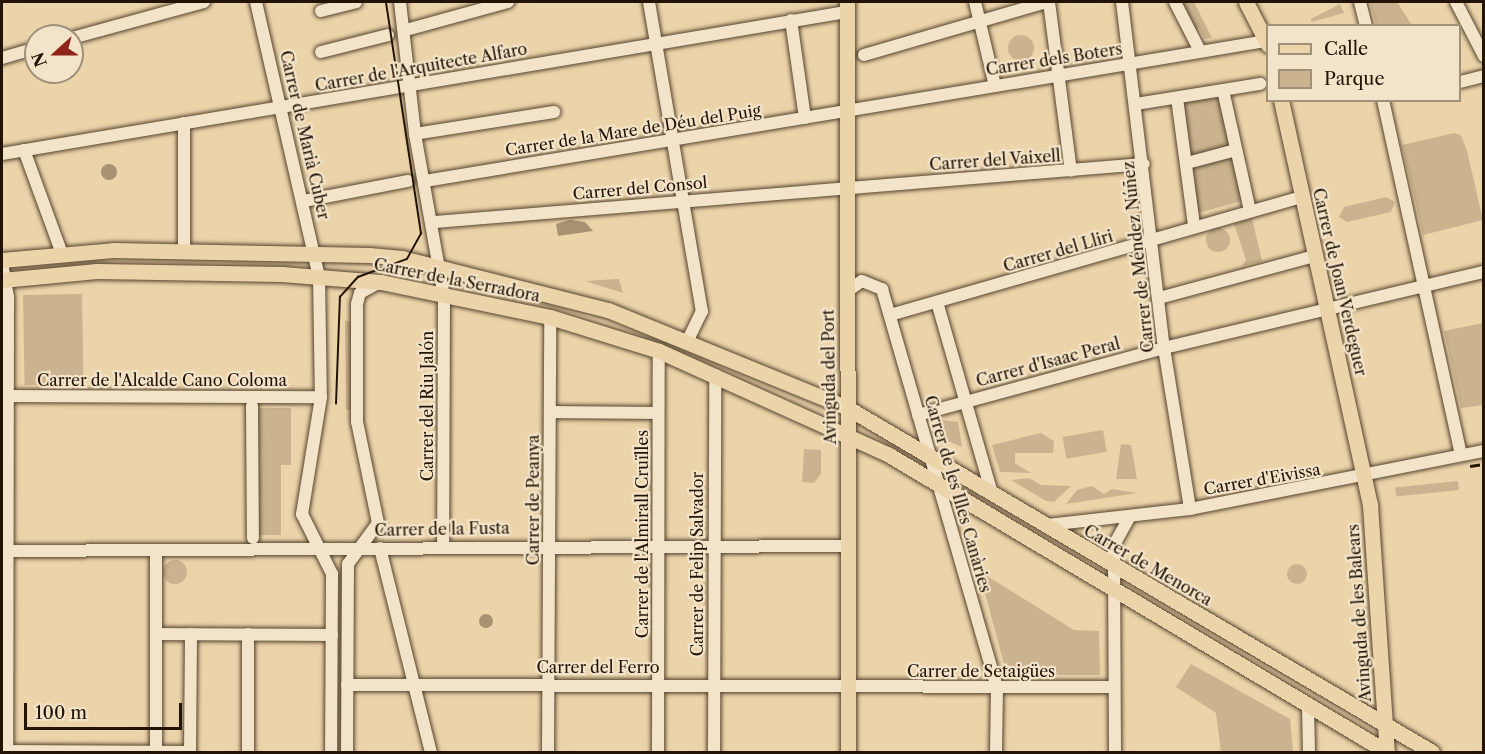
<!DOCTYPE html>
<meta charset="utf-8">
<style>
body{margin:0}
#map{position:relative;width:1485px;height:754px;overflow:hidden;background:#ecd4aa;font-family:"Libre Caslon Text",serif}
div>[style]{position:absolute}
[style*='--x']{left:calc(var(--x)*1px);top:calc(var(--y)*1px);width:calc(var(--w)*1px);rotate:calc(var(--a)*1deg)}
.green>*{inset:0;background:#cab38e;transform-origin:0 0}
.round{border-radius:50%}
.water>*{inset:0;background:#a79272}
.roads{filter:drop-shadow(0 0 2px #54432e) drop-shadow(0 0 2px #54432e)}
.minor>*{height:12px;margin:-6px;padding:0 6px;transform-origin:6px;border-radius:6px;background:#f3e3c8}
.major>*{height:15px;margin:-7.5px;padding:0 7.5px;transform-origin:7.5px;border-radius:7.5px;background:#ecd4aa}
.tram>*{height:1.5px;margin:-0.75px;padding:0 0.75px;transform-origin:0.75px;border-radius:0.75px;background:#221305}
.rail>*{height:3px;margin-top:-1.5px;transform-origin:0;background:repeating-linear-gradient(90deg,#221305 0 10px,transparent 0 20px)}
span{translate:-50% -50%;white-space:nowrap;text-align:center;line-height:1.15;-webkit-text-stroke:4.5px #f3e3c8;paint-order:stroke}
.street-label{font-size:16px;color:#221305}
.frame{position:absolute;inset:0;border:3px solid #221305;pointer-events:none}
.legend{position:absolute;left:1266px;top:24px;width:195px;height:78px;box-sizing:border-box;background:#f3e3c8;border:2px solid #9f907a;margin:0;padding:8px 10px;list-style:none;font-size:18px;color:#221305}
.legend li{display:flex;align-items:center;gap:12px;height:30px}
.legend b{width:30px;border:2px solid #9f907a}
.north{position:absolute;left:24px;top:24px;width:60px;height:60px;box-sizing:border-box;background:#f3e3c8;border:2px solid #9f907a;border-radius:50%;rotate:249deg;font-size:16px;font-weight:700;line-height:24px;text-align:center;color:#221305}
.north::after{content:'';display:block;margin:auto;width:21px;height:27px;background:#8f2418;clip-path:polygon(50% 0,100% 100%,50% 72%,0 100%)}
.scale{position:absolute;left:24px;top:703px;width:158px;height:27px;box-sizing:border-box;border:3px solid #221305;border-top:0;padding-left:8px;font-size:18px;line-height:21px;white-space:nowrap;color:#221305;-webkit-text-stroke:4px #f3e3c8;paint-order:stroke}
</style>
<div id="map">
<div class="green">
<i style="clip-path:polygon(1179px 2px,1194px 2px,1212px 38px,1205px 39px,1199px 28px,1194px 30px)"></i>
<i style="clip-path:polygon(1370px 2px,1397px 2px,1412px 25px,1376px 25px)"></i>
<i style="clip-path:polygon(1340px 4px,1344px 13px,1311px 22px,1311px 19px)"></i>
<i class="round" style="left:1008px;top:35px;width:26px;height:26px"></i>
<i style="clip-path:polygon(1224px 96px,1246px 200px,1194px 214px,1178px 103px)"></i>
<i style="clip-path:polygon(1454px 133px,1461px 135px,1467px 151px,1483px 220px,1423px 235px,1402px 145px)"></i>
<i style="clip-path:polygon(1386px 197px,1395px 202px,1391px 212px,1347px 222px,1339px 217px,1344px 207px)"></i>
<i style="clip-path:polygon(1252px 218px,1262px 261px,1242px 266px,1246px 260px,1234px 224px)"></i>
<i class="round" style="left:1206px;top:228px;width:24px;height:24px"></i>
<i style="clip-path:polygon(619px 279px,623px 293px,585px 281px,617px 279px)"></i>
<i style="left:82px;top:294px;width:90px;height:59px;rotate:89deg"></i>
<i style="clip-path:polygon(345px 321px,352px 321px,352px 410px,346px 410px)"></i>
<i style="clip-path:polygon(1483px 323px,1483px 405px,1461px 408px,1444px 331px)"></i>
<i style="clip-path:polygon(255px 408px,291px 408px,291px 465px,281px 465px,281px 535px,256px 535px)"></i>
<i style="clip-path:polygon(942px 420px,958px 422px,962px 447px,938px 437px)"></i>
<i style="left:1103px;top:430px;width:22px;height:41px;rotate:80deg"></i>
<i style="clip-path:polygon(1041px 433px,1054px 441px,1053px 453px,1015px 453px,1015px 463px,1031px 473px,1000px 472px,992px 445px)"></i>
<i style="clip-path:polygon(1121px 444px,1131px 445px,1137px 479px,1116px 479px)"></i>
<i style="clip-path:polygon(804px 449px,821px 450px,821px 474px,814px 483px,802px 482px)"></i>
<i style="clip-path:polygon(1029px 478px,1041px 485px,1071px 486px,1054px 502px,1046px 501px,1011px 480px)"></i>
<i style="left:1458px;top:481px;width:9px;height:63px;rotate:84deg"></i>
<i style="clip-path:polygon(1092px 486px,1104px 494px,1112px 489px,1137px 493px,1066px 504px,1077px 490px)"></i>
<i class="round" style="left:163px;top:560px;width:24px;height:24px"></i>
<i class="round" style="left:1287px;top:564px;width:20px;height:20px"></i>
<i style="clip-path:polygon(979px 571px,1074px 630px,1099px 631px,1100px 675px,1007px 675px)"></i>
<i style="clip-path:polygon(1191px 664px,1290px 719px,1293px 752px,1221px 752px,1216px 713px,1176px 687px)"></i>
</div>
<div class="water">
<i class="round" style="left:101px;top:164px;width:16px;height:16px"></i>
<i style="clip-path:polygon(570px 220px,585px 222px,593px 231px,558px 236px,556px 224px)"></i>
<i class="round" style="left:479px;top:614px;width:14px;height:14px"></i>
</div>
<div class="roads">
<div class="minor">
<i style="--x:256;--y:2;--w:281;--a:77.1"></i>
<i style="--x:319;--y:276;--w:121;--a:89.1"></i>
<i style="--x:321;--y:397;--w:119;--a:99.2"></i>
<i style="--x:302;--y:514;--w:67;--a:63.4"></i>
<i style="--x:332;--y:574;--w:178;--a:90.3"></i>
<i style="--x:400;--y:2;--w:133;--a:83.5"></i>
<i style="--x:415;--y:134;--w:165;--a:79.9"></i>
<i style="--x:444;--y:296;--w:250;--a:90.2"></i>
<i style="--x:649;--y:2;--w:314;--a:80.3"></i>
<i style="--x:702;--y:311;--w:32;--a:116"></i>
<i style="--x:975;--y:2;--w:86;--a:76.6"></i>
<i style="--x:1049;--y:2;--w:170;--a:82.6"></i>
<i style="--x:1122;--y:2;--w:349;--a:83.1"></i>
<i style="--x:1164;--y:348;--w:163;--a:80.8"></i>
<i style="--x:1175;--y:2;--w:55;--a:63"></i>
<i style="--x:1360;--y:2;--w:25;--a:76"></i>
<i style="--x:1456;--y:2;--w:61;--a:62.6"></i>
<i style="--x:321;--y:11;--w:36;--a:-14"></i>
<i style="--x:791;--y:20;--w:99;--a:81.9"></i>
<i style="--x:406;--y:30;--w:106;--a:-15.4"></i>
<i style="--x:72;--y:38;--w:137;--a:-15.3"></i>
<i style="--x:321;--y:52;--w:69;--a:-14.2"></i>
<i style="--x:864;--y:55;--w:191;--a:-16.2"></i>
<i style="--x:2;--y:58;--w:35;--a:-16"></i>
<i style="--x:1460;--y:82;--w:25;--a:-14"></i>
<i style="--x:1223;--y:90;--w:124;--a:77.4"></i>
<i style="--x:1177;--y:98;--w:129;--a:82.4"></i>
<i style="--x:1383;--y:100;--w:362;--a:77.6"></i>
<i style="--x:1136;--y:104;--w:126;--a:-9.2"></i>
<i style="--x:415;--y:134;--w:141;--a:-9"></i>
<i style="--x:24;--y:150;--w:111;--a:69.9"></i>
<i style="--x:2;--y:154;--w:856;--a:-9.55"></i>
<i style="--x:1187;--y:163;--w:51;--a:-14.9"></i>
<i style="--x:425;--y:181;--w:853;--a:-9.45"></i>
<i style="--x:304;--y:201;--w:106;--a:-10.9"></i>
<i style="--x:435;--y:222;--w:711;--a:-4.68"></i>
<i style="--x:184;--y:251;--w:128;--a:-90"></i>
<i style="--x:2;--y:263;--w:35;--a:80"></i>
<i style="--x:8;--y:297;--w:455;--a:90.1"></i>
<i style="--x:846;--y:292;--w:19;--a:-35"></i>
<i style="--x:862;--y:281;--w:22;--a:22"></i>
<i style="--x:882;--y:289;--w:415;--a:73.9"></i>
<i style="--x:997;--y:688;--w:64;--a:90.9"></i>
<i style="--x:1159;--y:298;--w:162;--a:-15.1"></i>
<i style="--x:937;--y:302;--w:200;--a:74"></i>
<i style="--x:890;--y:315;--w:429;--a:-16"></i>
<i style="--x:2;--y:396;--w:319;--a:0.2"></i>
<i style="--x:252;--y:406;--w:132;--a:89.6"></i>
<i style="--x:550;--y:412;--w:108;--a:0.5"></i>
<i style="--x:918;--y:415;--w:255;--a:-15.2"></i>
<i style="--x:1164;--y:348;--w:329;--a:-13.4"></i>
<i style="--x:1047;--y:525;--w:144;--a:-6.4"></i>
<i style="--x:1190;--y:509;--w:300;--a:-11.2"></i>
<i style="--x:380;--y:548;--w:210;--a:76"></i>
<i style="--x:156;--y:550;--w:202;--a:90"></i>
<i style="--x:2;--y:551;--w:846;--a:-0.34"></i>
<i style="--x:156;--y:634;--w:176;--a:0.3"></i>
<i style="--x:248;--y:634;--w:118;--a:90"></i>
<i style="--x:347;--y:685;--w:767;--a:0.15"></i>
<i style="--x:1308;--y:707;--w:45;--a:88.7"></i>
<i style="--x:7;--y:751;--w:183;--a:0.3"></i>
<i style="--x:190;--y:752;--w:118;--a:-89.5"></i>
<i style="--x:347;--y:752;--w:188;--a:-89.7"></i>
<i style="--x:348;--y:564;--w:51;--a:-53.8"></i>
<i style="--x:378;--y:523;--w:103;--a:-101.7"></i>
<i style="--x:357;--y:422;--w:118;--a:-90"></i>
<i style="--x:357;--y:304;--w:11;--a:-75"></i>
<i style="--x:360;--y:293;--w:21;--a:-29"></i>
<i style="--x:548;--y:752;--w:435;--a:-89.7"></i>
<i style="--x:658;--y:752;--w:401;--a:-89.9"></i>
<i style="--x:714;--y:752;--w:377;--a:-89.8"></i>
<i style="--x:1115;--y:752;--w:207;--a:-90.3"></i>
<i style="--x:1114;--y:545;--w:31;--a:-61"></i>
</div>
<div class="major">
<i style="--x:847;--y:2;--w:750;--a:89.92"></i>
<i style="--x:1246;--y:2;--w:48;--a:62.9"></i>
<i style="--x:1281;--y:100;--w:415;--a:77.6"></i>
<i style="--x:1370;--y:505;--w:248;--a:86.1"></i>
<i style="--x:2;--y:260;--w:111;--a:-5.1"></i>
<i style="--x:113;--y:250;--w:256;--a:1.1"></i>
<i style="--x:369;--y:255;--w:33;--a:5"></i>
<i style="--x:402;--y:258;--w:212;--a:14.2"></i>
<i style="--x:608;--y:310;--w:257;--a:22.2"></i>
<i style="--x:846;--y:407;--w:680;--a:30.49"></i>
<i style="--x:2;--y:280;--w:95;--a:-5.4"></i>
<i style="--x:97;--y:271;--w:185;--a:0.9"></i>
<i style="--x:282;--y:274;--w:99;--a:4.6"></i>
<i style="--x:381;--y:282;--w:173;--a:11.7"></i>
<i style="--x:550;--y:317;--w:114;--a:17.3"></i>
<i style="--x:659;--y:351;--w:252;--a:24.3"></i>
<i style="--x:889;--y:455;--w:580;--a:30.81"></i>
</div>
</div>
<div class="tram">
<i style="--x:336;--y:404;--w:107;--a:-87.9"></i>
<i style="--x:340;--y:297;--w:27;--a:-48"></i>
<i style="--x:358;--y:277;--w:52;--a:-20.2"></i>
<i style="--x:407;--y:259;--w:29;--a:-61"></i>
<i style="--x:421;--y:234;--w:235;--a:-98.6"></i>
</div>
<div class="rail">
<i style="--x:1470;--y:466;--w:14;--a:-8"></i>
</div>
<div class="street-label">
<span style="left:1054px;top:59px;rotate:-9deg">Carrer dels Boters</span>
<span style="left:421px;top:67px;rotate:-10deg">Carrer de l'Arquitecte Alfaro</span>
<span style="left:633px;top:130px;rotate:-9deg">Carrer de la Mare de Déu del Puig</span>
<span style="left:305px;top:135px;rotate:77deg">Carrer de Marià Cuber</span>
<span style="left:995px;top:160px;rotate:-4deg">Carrer del Vaixell</span>
<span style="left:640px;top:188px;rotate:-5deg">Carrer del Consol</span>
<span style="left:1058px;top:251px;rotate:-16deg">Carrer del Lliri</span>
<span style="left:1138px;top:257px;rotate:-96deg">Carrer de Méndez Núñez</span>
<span style="left:457px;top:280px;rotate:11deg">Carrer de la Serradora</span>
<span style="left:1340px;top:282px;rotate:77deg">Carrer de Joan Verdeguer</span>
<span style="left:1048px;top:362px;rotate:-15deg">Carrer d'Isaac Peral</span>
<span style="left:829px;top:377px;rotate:-91deg">Avinguda del Port</span>
<span style="left:162px;top:380px">Carrer de l'Alcalde Cano Coloma</span>
<span style="left:427px;top:406px;rotate:-90deg">Carrer del Riu Jalón</span>
<span style="left:1262px;top:479px;rotate:-10deg">Carrer d'Eivissa</span>
<span style="left:958px;top:494px;rotate:74deg">Carrer de les Illes Canàries</span>
<span style="left:533px;top:500px;rotate:-90deg">Carrer de Peanya</span>
<span style="left:442px;top:529px;rotate:-1deg">Carrer de la Fusta</span>
<span style="left:642px;top:534px;rotate:-90deg">Carrer de l'Almirall Cruïlles</span>
<span style="left:697px;top:564px;rotate:-90deg">Carrer de Felip Salvador</span>
<span style="left:1148px;top:565px;rotate:30deg">Carrer de Menorca</span>
<span style="left:1359px;top:613px;rotate:-94deg">Avinguda de les Balears</span>
<span style="left:598px;top:667px">Carrer del Ferro</span>
<span style="left:981px;top:671px">Carrer de Setaigües</span>
</div>
<div class="frame"></div>
<ul class="legend">
<li><b style="height:8px;background:#ecd4aa"></b>Calle</li>
<li><b style="height:16px;background:#cab38e"></b>Parque</li>
</ul>
<div class="north">N</div>
<div class="scale">100 m</div>
</div>
